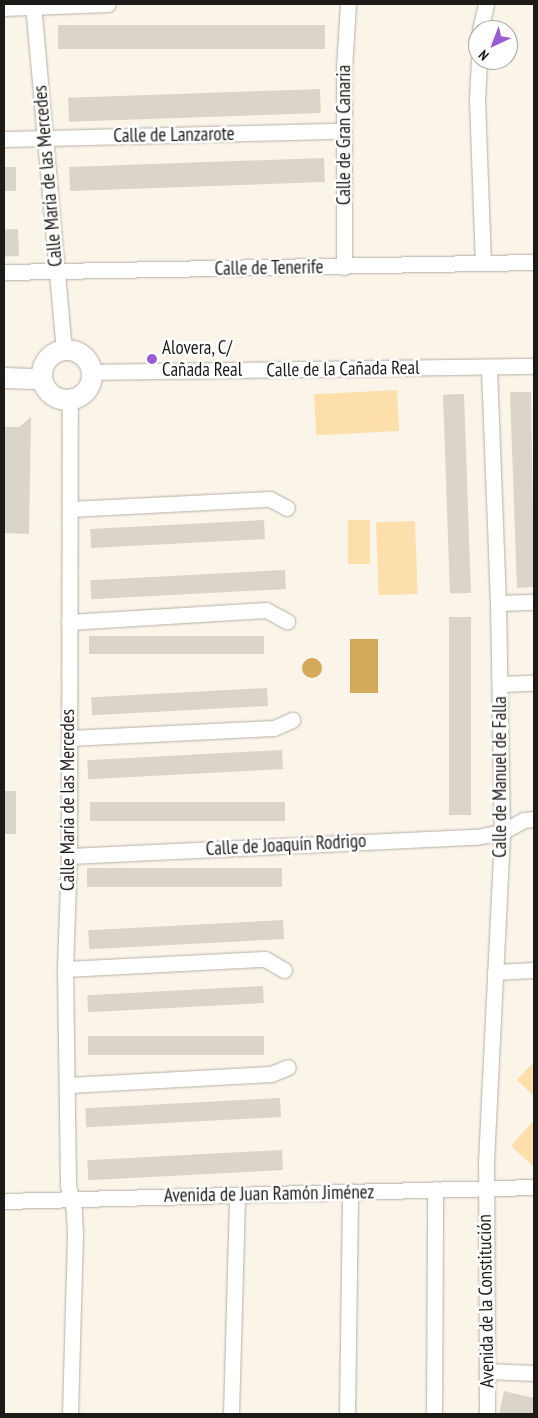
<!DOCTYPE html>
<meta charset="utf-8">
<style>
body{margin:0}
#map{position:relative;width:538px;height:1418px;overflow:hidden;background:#faf4e9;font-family:"PT Sans Narrow",sans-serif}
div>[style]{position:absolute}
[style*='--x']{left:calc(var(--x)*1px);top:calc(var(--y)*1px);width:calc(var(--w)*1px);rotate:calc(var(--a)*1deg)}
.green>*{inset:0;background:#fcdfaa;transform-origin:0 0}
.water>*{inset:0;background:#d3aa57;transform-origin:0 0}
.round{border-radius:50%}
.building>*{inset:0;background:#dad4c9;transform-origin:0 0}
.roads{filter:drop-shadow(0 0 1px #b4afa4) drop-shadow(0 0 1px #b4afa4)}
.street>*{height:15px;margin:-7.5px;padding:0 7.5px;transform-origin:7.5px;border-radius:7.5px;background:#fff}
.secondary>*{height:20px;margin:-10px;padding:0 10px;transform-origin:10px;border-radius:10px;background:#fff}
.secondary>.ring{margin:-10px;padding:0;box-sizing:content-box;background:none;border:20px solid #fff;border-radius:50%}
.dots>*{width:14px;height:14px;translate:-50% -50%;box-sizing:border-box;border:2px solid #fff;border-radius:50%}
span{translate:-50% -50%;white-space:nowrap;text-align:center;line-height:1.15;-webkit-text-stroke:5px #fff;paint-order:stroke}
.street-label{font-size:19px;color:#1d1b18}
.poi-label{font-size:19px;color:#1d1b18}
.left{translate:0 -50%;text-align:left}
.frame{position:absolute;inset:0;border:5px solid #1d1b18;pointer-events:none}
.north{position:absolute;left:468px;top:20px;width:50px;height:50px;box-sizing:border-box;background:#fff;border:1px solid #a5a4a3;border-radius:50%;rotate:223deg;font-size:14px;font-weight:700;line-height:20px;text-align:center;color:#1d1b18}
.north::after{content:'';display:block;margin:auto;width:18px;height:22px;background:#9a5cd2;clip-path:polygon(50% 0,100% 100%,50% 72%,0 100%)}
</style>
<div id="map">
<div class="green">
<i style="left:397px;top:390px;width:41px;height:83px;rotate:87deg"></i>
<i style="left:348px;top:520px;width:22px;height:44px"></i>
<i style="left:415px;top:521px;width:73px;height:39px;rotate:88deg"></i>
<i style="clip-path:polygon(534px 1062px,534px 1096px,517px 1080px)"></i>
<i style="clip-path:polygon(534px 1120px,534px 1167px,511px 1146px)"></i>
</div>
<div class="water">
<i style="left:350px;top:639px;width:28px;height:54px"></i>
<i class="round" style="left:302px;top:658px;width:20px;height:20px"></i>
</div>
<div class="building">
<i style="left:325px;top:25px;width:24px;height:267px;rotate:90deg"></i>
<i style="left:320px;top:89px;width:24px;height:252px;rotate:88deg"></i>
<i style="left:324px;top:158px;width:24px;height:255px;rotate:88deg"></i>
<i style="left:4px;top:167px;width:12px;height:24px"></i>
<i style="left:18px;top:229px;width:27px;height:14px;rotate:88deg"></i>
<i style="clip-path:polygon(510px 392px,531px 392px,534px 587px,517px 588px)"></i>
<i style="left:464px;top:394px;width:199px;height:21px;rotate:88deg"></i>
<i style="clip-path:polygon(31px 417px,29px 534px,4px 533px,4px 427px,19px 427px)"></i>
<i style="left:264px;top:520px;width:19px;height:174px;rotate:87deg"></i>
<i style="left:285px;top:570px;width:19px;height:195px;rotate:87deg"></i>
<i style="left:449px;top:617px;width:22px;height:198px"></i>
<i style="left:264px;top:636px;width:18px;height:175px;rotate:90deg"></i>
<i style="left:267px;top:688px;width:18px;height:176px;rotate:87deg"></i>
<i style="left:282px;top:750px;width:19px;height:195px;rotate:87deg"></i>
<i style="left:4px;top:791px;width:12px;height:43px"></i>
<i style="left:285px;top:802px;width:19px;height:195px;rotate:90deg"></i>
<i style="left:282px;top:868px;width:19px;height:195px;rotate:90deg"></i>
<i style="left:283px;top:920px;width:19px;height:195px;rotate:87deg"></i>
<i style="left:263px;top:986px;width:17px;height:176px;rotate:87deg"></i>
<i style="left:264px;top:1036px;width:19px;height:176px;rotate:90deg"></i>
<i style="left:280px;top:1098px;width:19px;height:195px;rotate:87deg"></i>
<i style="left:282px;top:1150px;width:20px;height:195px;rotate:87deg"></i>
<i style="clip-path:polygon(504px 1391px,534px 1398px,534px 1414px,499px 1414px)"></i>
</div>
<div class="roads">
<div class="street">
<i style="--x:33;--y:4;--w:346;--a:84.9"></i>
<i style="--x:4;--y:8;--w:104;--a:-2.2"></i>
<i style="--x:480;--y:30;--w:27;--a:-77"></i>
<i style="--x:479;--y:60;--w:40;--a:92.9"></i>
<i style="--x:477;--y:100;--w:162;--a:87.9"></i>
<i style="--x:4;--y:139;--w:339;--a:-1.4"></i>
<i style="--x:344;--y:267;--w:199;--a:-90"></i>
<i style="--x:344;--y:68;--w:64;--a:-86.4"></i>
<i style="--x:4;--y:272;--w:530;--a:-1.08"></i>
<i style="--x:92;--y:372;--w:442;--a:-0.8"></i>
<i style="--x:70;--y:509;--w:200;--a:-2.9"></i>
<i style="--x:270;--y:499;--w:19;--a:28"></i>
<i style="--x:498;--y:603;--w:36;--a:-2"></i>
<i style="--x:69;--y:622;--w:197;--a:-3.5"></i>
<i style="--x:266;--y:610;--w:24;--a:28"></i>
<i style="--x:500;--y:684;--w:34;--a:-2"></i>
<i style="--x:69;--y:738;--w:205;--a:-2.8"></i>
<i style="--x:274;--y:728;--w:20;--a:-24"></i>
<i style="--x:69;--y:856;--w:407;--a:-2.7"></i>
<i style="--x:476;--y:837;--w:26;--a:-11"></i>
<i style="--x:502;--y:832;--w:25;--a:-29"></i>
<i style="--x:524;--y:820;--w:10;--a:-6"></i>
<i style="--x:65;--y:969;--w:200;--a:-2.9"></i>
<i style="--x:265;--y:959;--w:22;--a:30"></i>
<i style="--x:495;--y:972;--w:39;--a:-3"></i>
<i style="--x:69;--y:1085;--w:202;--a:-3.1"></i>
<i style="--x:271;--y:1074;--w:18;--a:-22"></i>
<i style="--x:4;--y:1201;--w:530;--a:-1.51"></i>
<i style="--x:488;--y:1371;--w:46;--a:2.5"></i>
<i style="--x:70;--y:1414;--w:181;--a:-88.4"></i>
<i style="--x:75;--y:1233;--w:22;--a:-93"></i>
<i style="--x:74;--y:1211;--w:28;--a:-103"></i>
<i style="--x:68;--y:1184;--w:215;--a:-90.8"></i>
<i style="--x:65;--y:969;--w:113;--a:-88"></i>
<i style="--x:69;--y:856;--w:456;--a:-89.9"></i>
<i style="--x:231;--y:1414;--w:219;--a:-88.4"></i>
<i style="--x:347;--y:1414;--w:223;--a:-89.2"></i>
<i style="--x:434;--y:1414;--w:225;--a:-89.7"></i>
<i style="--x:487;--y:1414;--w:252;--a:-90.2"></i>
<i style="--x:486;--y:1162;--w:330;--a:-87.2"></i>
<i style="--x:502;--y:832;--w:229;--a:-91"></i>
<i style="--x:498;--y:603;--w:236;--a:-92.2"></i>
</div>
<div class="secondary">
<i class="ring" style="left:42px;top:350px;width:30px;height:30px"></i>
<i style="--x:4;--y:378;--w:37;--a:2"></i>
</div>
</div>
<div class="dots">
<i style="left:152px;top:359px;background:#9a5cd2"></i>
</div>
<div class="street-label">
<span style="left:174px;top:135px;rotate:-1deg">Calle de Lanzarote</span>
<span style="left:344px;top:135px;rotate:-90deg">Calle de Gran Canaria</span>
<span style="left:48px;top:176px;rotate:-95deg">Calle María de las Mercedes</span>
<span style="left:269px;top:268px;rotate:-1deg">Calle de Tenerife</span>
<span style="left:343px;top:369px;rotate:-1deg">Calle de la Cañada Real</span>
<span style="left:500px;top:777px;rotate:-90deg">Calle de Manuel de Falla</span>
<span style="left:68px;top:800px;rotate:-90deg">Calle María de las Mercedes</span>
<span style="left:286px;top:845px;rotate:-3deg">Calle de Joaquín Rodrigo</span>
<span style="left:269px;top:1194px;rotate:-1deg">Avenida de Juan Ramón Jiménez</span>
<span style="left:486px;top:1301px;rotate:-91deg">Avenida de la Constitución</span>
</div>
<div class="poi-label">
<span class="left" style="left:162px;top:359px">Alovera, C/<br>Cañada Real</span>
</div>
<div class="frame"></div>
<div class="north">N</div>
</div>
